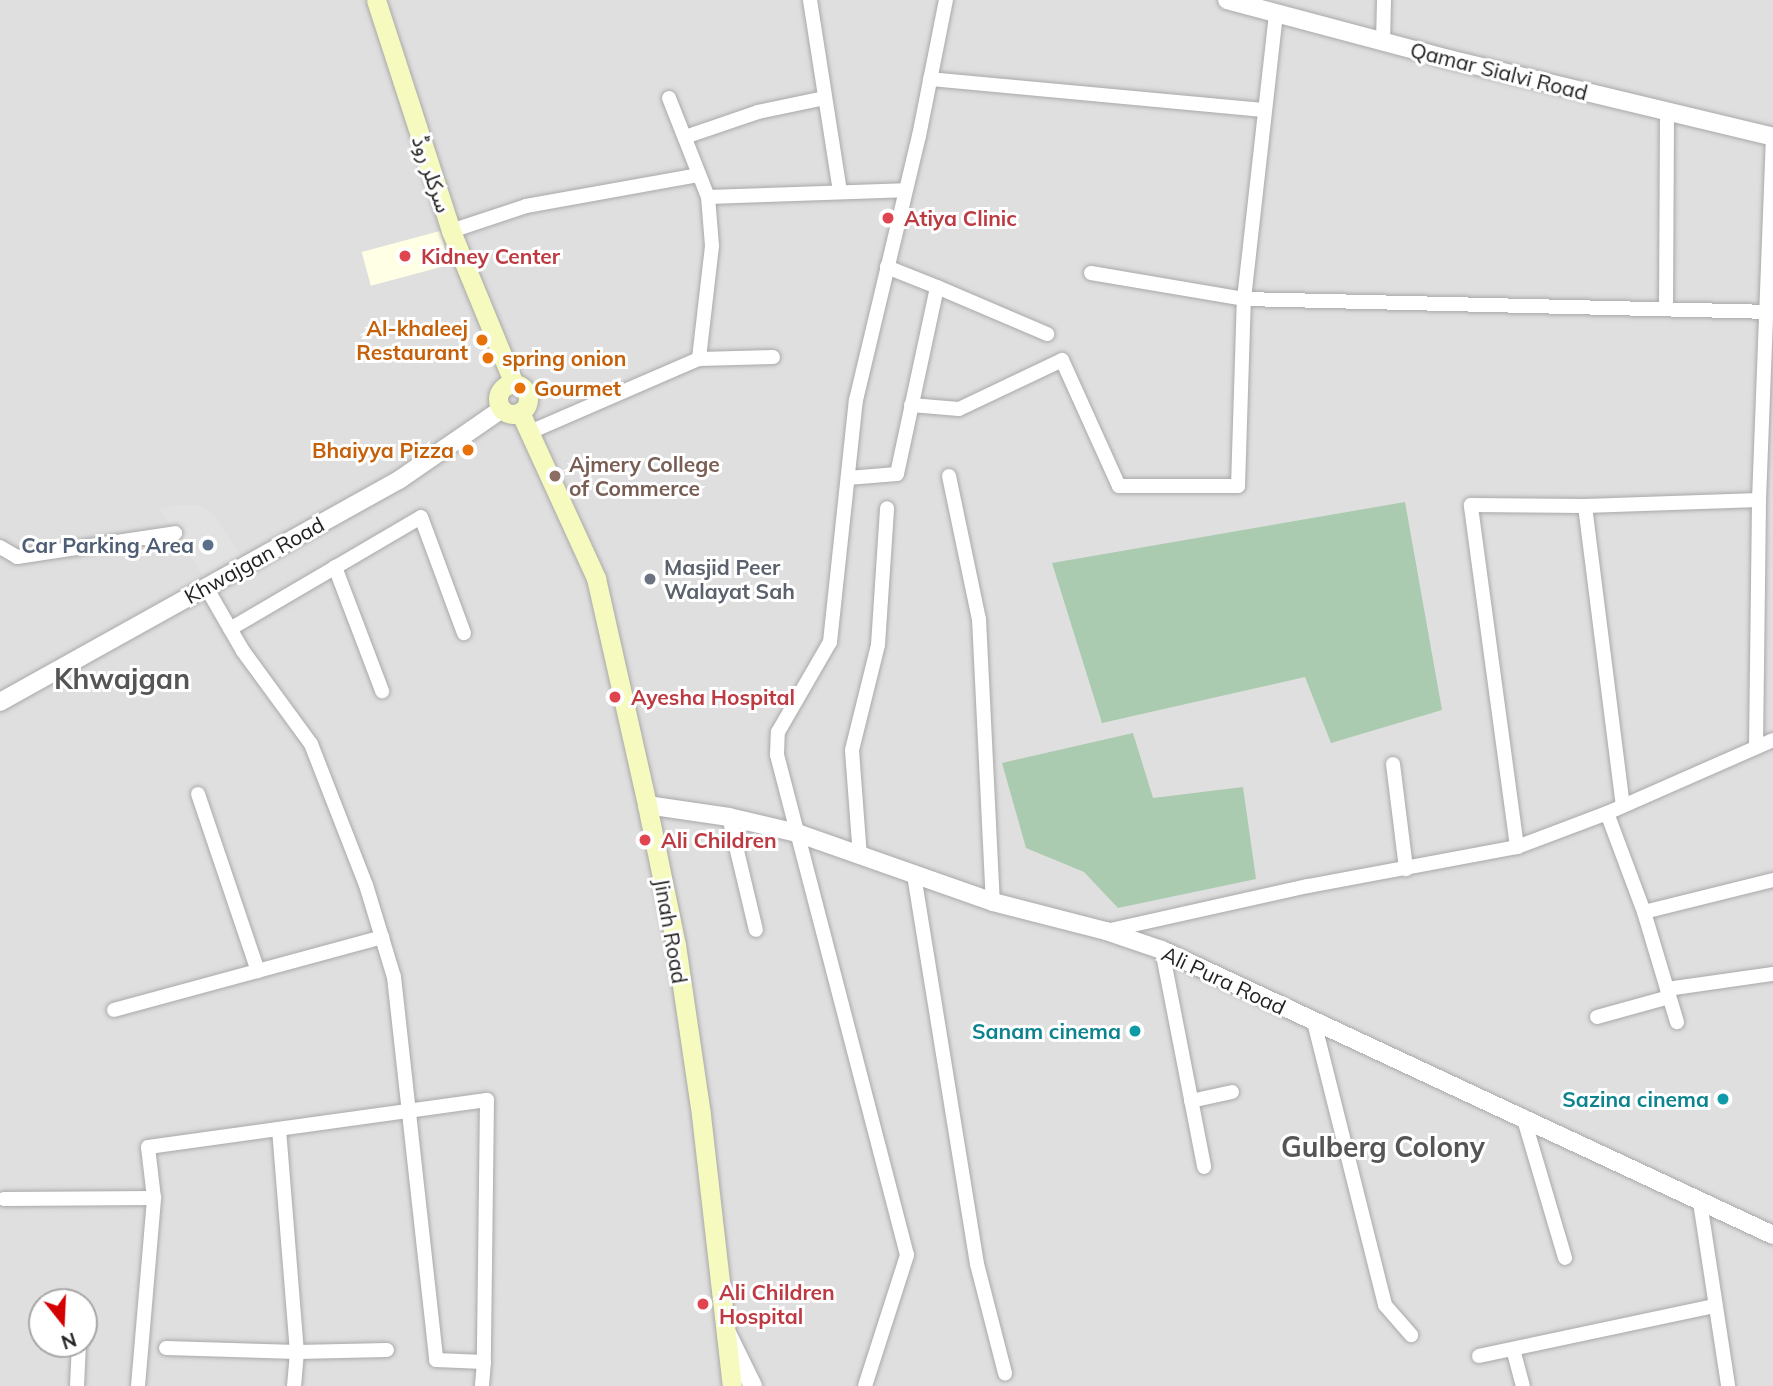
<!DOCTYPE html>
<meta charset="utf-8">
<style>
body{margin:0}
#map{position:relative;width:1773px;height:1386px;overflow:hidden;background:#f2efe9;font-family:Mulish,"Noto Sans Arabic",sans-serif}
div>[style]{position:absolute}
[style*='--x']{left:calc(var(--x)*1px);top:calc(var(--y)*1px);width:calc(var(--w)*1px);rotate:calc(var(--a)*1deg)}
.residential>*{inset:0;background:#e0dfdf}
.education>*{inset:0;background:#ffffe5;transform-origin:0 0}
.cemetery>*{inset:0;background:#aacbaf}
.parking>*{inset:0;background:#e2e2e2}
.roads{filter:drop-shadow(0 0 2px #a9a9a9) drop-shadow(0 0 2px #a9a9a9)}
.minor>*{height:14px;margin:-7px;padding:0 7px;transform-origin:7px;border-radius:7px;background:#fff}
.tertiary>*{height:18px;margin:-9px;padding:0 9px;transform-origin:9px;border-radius:9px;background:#fff}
.secondary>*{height:19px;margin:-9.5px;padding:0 9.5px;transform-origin:9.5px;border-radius:9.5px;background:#f7fabf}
.secondary>.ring{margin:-9.5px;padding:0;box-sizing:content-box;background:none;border:19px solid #f7fabf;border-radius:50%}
.dots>*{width:19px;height:19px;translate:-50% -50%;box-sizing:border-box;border:4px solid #fff;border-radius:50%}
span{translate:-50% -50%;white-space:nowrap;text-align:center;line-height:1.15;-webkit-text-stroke:6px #fff;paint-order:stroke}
.street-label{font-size:21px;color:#222}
.health-label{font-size:21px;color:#be3a42;font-weight:700}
.left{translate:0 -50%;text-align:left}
.food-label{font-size:21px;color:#c56008;font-weight:700}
.right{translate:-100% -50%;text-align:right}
.education-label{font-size:21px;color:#785e54;font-weight:700}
.service-label{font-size:21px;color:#4e5e75;font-weight:700}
.worship-label{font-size:21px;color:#5b616d;font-weight:700}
.culture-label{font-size:21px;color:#0d838f;font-weight:700}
.district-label{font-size:28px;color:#555;font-weight:700}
.north{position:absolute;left:28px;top:1288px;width:70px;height:70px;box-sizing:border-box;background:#fff;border:2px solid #a7a7a7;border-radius:50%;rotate:162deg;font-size:19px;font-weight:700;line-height:28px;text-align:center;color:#222}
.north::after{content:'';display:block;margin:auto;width:24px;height:32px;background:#d40000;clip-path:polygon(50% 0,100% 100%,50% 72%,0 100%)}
</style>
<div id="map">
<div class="residential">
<i style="clip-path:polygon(evenodd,0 0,1773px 0,1773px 1386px,0 1386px,0 0,42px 1302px,84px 1302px,84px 1344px,42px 1344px,42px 1302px)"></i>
</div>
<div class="education">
<i style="left:440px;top:231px;width:35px;height:81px;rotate:75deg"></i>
</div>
<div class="cemetery">
<i style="clip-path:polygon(1405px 502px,1442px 710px,1331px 743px,1305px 677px,1102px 723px,1052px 563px)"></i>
<i style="clip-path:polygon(1133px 733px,1153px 798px,1243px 787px,1256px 879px,1118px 908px,1084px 872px,1026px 848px,1002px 763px)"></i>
</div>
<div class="parking">
<i style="clip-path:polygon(177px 505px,199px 505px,210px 511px,242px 556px,203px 575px,159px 509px)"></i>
</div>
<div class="roads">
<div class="minor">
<i style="--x:810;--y:0;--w:193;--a:81.1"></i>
<i style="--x:1383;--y:42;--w:42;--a:-88.6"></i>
<i style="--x:930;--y:79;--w:336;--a:5.3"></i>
<i style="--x:669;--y:98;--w:106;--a:68.5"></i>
<i style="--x:708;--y:197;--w:49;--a:85.3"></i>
<i style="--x:712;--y:246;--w:114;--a:96.6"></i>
<i style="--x:685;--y:137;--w:77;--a:-18.9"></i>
<i style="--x:758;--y:112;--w:68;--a:-11.8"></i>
<i style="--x:708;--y:197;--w:196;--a:-2"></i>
<i style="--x:451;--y:231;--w:79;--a:-18.4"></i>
<i style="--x:526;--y:206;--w:176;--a:-10.2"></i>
<i style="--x:1091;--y:273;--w:155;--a:9.6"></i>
<i style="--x:1244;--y:299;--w:529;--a:1.41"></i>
<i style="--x:937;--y:287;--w:120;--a:23.1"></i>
<i style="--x:1666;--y:309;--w:197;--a:-89.7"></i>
<i style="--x:911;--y:405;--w:48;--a:4.8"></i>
<i style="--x:959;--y:409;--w:114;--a:-25.4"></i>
<i style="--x:1062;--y:360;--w:138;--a:65.7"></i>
<i style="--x:1119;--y:486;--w:119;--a:0"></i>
<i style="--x:1238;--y:486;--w:187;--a:-88.2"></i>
<i style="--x:1244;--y:299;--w:287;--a:-83.6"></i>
<i style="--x:530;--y:432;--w:184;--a:-23.4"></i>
<i style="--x:699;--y:359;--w:74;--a:-1.5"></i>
<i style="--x:949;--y:476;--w:146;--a:78.2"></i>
<i style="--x:979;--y:619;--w:283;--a:87.2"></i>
<i style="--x:848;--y:478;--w:49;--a:-4.7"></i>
<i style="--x:897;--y:474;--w:191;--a:-77.9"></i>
<i style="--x:937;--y:287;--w:54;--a:-158.2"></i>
<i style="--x:1585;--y:506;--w:302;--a:82.8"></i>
<i style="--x:0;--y:547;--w:20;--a:30"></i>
<i style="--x:17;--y:557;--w:160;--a:-8.6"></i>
<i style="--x:335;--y:567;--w:133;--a:69.2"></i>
<i style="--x:206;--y:587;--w:74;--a:60"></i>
<i style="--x:243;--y:651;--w:115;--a:53.8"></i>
<i style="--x:311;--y:744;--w:151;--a:68.7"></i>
<i style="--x:366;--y:885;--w:96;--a:73.1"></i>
<i style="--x:394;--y:977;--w:385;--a:83.7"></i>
<i style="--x:436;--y:1360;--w:48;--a:2.4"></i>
<i style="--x:484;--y:1362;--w:24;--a:95"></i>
<i style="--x:230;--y:629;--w:221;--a:-30.4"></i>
<i style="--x:421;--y:517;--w:124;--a:69.7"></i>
<i style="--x:1756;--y:747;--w:247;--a:-89.3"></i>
<i style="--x:1759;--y:500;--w:364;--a:-87.8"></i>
<i style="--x:1393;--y:764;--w:106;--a:82.9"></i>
<i style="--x:198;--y:794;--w:187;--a:71.3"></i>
<i style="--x:1607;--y:813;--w:106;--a:69.5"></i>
<i style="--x:1644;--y:912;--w:115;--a:73.3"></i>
<i style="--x:729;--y:817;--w:116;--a:76.6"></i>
<i style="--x:1517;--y:847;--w:96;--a:-20.7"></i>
<i style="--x:1607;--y:813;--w:181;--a:-23.7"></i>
<i style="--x:860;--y:857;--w:107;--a:-94.3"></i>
<i style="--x:852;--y:750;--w:108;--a:-76.1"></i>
<i style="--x:878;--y:645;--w:137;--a:-86.2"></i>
<i style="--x:914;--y:875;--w:394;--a:80.8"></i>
<i style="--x:977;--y:1264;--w:113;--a:75.6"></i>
<i style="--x:1644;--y:912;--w:133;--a:-13.9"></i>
<i style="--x:1106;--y:931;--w:207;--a:-12.6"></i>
<i style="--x:1308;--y:886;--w:213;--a:-10.6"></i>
<i style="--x:1517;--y:847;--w:345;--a:-97.7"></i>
<i style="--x:1471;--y:505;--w:114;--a:0.5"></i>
<i style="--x:1585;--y:506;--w:174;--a:-2"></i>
<i style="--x:1162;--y:950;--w:221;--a:79"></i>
<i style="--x:1667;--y:989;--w:107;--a:-8.1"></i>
<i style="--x:114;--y:1010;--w:278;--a:-15.2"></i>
<i style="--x:1597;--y:1017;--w:75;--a:-15.5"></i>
<i style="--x:1314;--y:1022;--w:292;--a:75.9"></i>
<i style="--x:1385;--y:1305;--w:40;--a:49"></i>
<i style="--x:1191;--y:1101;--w:42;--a:-12.4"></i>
<i style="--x:1523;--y:1116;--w:148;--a:73.5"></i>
<i style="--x:279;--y:1129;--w:224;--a:85.4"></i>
<i style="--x:297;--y:1352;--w:34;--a:95"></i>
<i style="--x:4;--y:1199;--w:150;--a:-0.4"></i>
<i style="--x:154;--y:1198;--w:51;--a:-96.7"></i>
<i style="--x:148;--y:1147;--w:342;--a:-7.9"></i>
<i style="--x:487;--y:1100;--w:262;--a:90.7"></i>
<i style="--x:1700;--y:1202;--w:186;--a:81.3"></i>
<i style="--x:166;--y:1348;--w:131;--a:1.7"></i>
<i style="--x:297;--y:1352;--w:90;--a:-1.3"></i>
<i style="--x:1513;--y:1349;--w:38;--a:75"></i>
<i style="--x:1479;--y:1356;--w:240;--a:-12"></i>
<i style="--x:77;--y:1386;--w:42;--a:-87.3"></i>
<i style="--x:138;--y:1386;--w:189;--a:-85.1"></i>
<i style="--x:865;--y:1386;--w:138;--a:-72.2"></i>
<i style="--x:907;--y:1255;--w:517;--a:-104.57"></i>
<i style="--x:777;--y:755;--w:23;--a:-88"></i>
<i style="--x:778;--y:732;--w:104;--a:-60"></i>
<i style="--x:830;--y:642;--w:243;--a:-83.9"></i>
<i style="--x:856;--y:400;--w:271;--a:-76.6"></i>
<i style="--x:919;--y:136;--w:139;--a:-78.8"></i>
</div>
<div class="tertiary">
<i style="--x:1227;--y:0;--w:230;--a:14.9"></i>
<i style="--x:1449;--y:59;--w:333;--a:13.5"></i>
<i style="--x:0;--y:702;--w:457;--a:-29.1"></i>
<i style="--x:399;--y:480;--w:125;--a:-34.6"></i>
<i style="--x:647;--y:805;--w:83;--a:8.3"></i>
<i style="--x:729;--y:817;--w:70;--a:13.2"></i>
<i style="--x:797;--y:833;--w:208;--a:19.4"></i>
<i style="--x:993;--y:902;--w:117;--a:14.4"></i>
<i style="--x:1106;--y:931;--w:59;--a:18.7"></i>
<i style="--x:1162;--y:950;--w:674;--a:25.01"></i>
<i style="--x:728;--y:1335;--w:57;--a:63.9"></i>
</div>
<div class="secondary">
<i style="--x:376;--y:0;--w:243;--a:72"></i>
<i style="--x:451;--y:231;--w:165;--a:67.6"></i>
<i class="ring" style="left:498px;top:384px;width:11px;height:11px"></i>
<i style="--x:520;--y:412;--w:183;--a:65.4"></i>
<i style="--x:596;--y:578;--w:233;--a:77.3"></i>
<i style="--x:647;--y:805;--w:143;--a:78.3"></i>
<i style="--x:676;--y:945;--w:172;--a:81.6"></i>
<i style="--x:701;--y:1115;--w:273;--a:83.5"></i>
</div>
</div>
<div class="dots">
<i style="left:888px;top:218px;background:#e0444e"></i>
<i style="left:405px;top:256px;background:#e0444e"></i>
<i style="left:482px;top:340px;background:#e8710a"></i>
<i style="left:488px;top:358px;background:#e8710a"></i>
<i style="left:520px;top:388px;background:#e8710a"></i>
<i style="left:468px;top:450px;background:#e8710a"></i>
<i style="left:555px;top:476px;background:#8d6e63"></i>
<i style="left:208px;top:545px;background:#5c6f8a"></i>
<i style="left:650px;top:579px;background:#6b7280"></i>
<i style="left:615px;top:697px;background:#e0444e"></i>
<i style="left:645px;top:840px;background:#e0444e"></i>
<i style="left:1135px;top:1031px;background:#0f9aa8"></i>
<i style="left:1723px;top:1099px;background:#0f9aa8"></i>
<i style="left:703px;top:1304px;background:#e0444e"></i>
</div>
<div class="street-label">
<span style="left:1499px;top:71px;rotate:14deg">Qamar Sialvi Road</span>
<span style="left:432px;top:174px;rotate:71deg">سرکلر روڈ</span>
<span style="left:254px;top:560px;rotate:-29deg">Khwajgan Road</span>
<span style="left:671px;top:931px;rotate:80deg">Jinah Road</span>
<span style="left:1224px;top:980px;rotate:25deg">Ali Pura Road</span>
</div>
<div class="health-label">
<span class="left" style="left:904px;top:218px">Atiya Clinic</span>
<span class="left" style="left:421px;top:256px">Kidney Center</span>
<span class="left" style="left:631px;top:697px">Ayesha Hospital</span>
<span class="left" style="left:661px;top:840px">Ali Children</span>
<span class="left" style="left:719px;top:1304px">Ali Children<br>Hospital</span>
</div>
<div class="food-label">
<span class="right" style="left:468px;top:340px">Al-khaleej<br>Restaurant</span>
<span class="left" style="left:502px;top:358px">spring onion</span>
<span class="left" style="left:534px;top:388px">Gourmet</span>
<span class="right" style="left:454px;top:450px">Bhaiyya Pizza</span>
</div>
<div class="education-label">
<span class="left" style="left:569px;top:476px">Ajmery College<br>of Commerce</span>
</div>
<div class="service-label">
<span class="right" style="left:194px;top:545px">Car Parking Area</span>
</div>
<div class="worship-label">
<span class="left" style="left:664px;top:579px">Masjid Peer<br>Walayat Sah</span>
</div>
<div class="culture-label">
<span class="right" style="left:1121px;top:1031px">Sanam cinema</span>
<span class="right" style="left:1709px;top:1099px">Sazina cinema</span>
</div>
<div class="district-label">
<span style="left:122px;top:679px">Khwajgan</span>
<span style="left:1383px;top:1147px">Gulberg Colony</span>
</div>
<div class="north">N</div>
</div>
